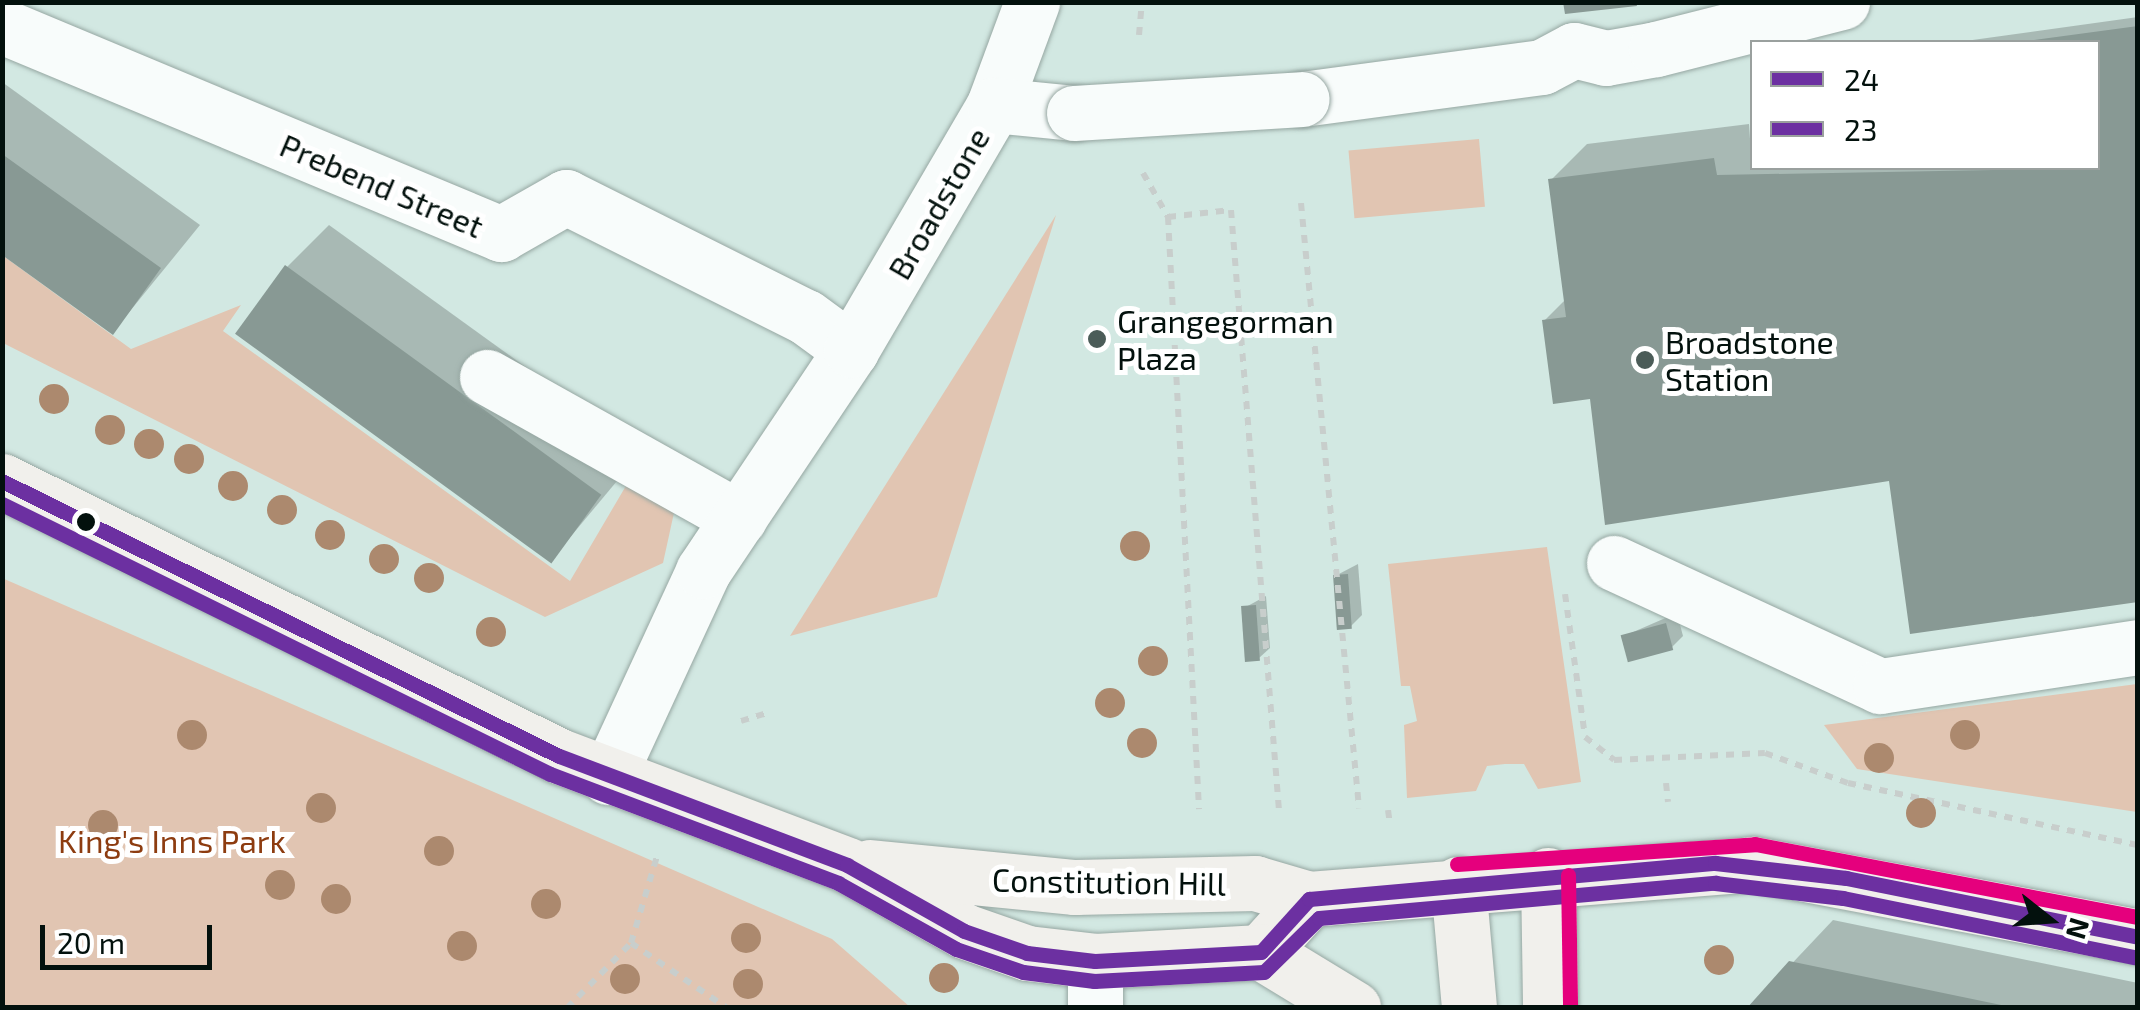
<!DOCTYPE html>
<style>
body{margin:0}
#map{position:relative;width:2140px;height:1010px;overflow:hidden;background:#d2e8e2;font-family:"Exo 2",sans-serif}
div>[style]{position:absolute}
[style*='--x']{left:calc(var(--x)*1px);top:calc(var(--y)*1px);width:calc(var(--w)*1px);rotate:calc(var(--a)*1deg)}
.green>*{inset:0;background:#e1c5b2;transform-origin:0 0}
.shadow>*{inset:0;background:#0003}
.building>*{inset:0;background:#889994;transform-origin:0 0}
.path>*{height:6px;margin-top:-3px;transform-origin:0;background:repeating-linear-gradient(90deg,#c8cecc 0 8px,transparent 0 16px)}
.roads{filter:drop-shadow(0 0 2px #96a7a2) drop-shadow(0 0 2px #96a7a2)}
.minor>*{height:55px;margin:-27.5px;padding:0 27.5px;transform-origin:27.5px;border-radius:27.5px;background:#f8fcfb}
.major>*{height:55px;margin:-27.5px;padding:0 27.5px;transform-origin:27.5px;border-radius:27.5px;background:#f1f0ec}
.bridges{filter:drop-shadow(0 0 2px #96a7a2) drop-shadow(0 0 2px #96a7a2)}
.minor-bridge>*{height:55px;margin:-27.5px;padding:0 27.5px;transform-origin:27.5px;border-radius:27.5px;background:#f8fcfb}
.bus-1>*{height:15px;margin:-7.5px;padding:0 7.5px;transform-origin:7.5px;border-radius:7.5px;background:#6c30a1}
.bus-2>*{height:15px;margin:-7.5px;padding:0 7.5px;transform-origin:7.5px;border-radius:7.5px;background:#6c30a1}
.bus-3>*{height:15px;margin:-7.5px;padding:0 7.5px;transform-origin:7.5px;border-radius:7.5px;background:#e5007d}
.trees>*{width:30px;height:30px;margin:-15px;border-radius:50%;background:#ac896e}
.dots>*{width:28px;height:28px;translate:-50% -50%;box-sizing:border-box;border:5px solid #fff;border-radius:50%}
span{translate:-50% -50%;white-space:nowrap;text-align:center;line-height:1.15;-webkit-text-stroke:10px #fff;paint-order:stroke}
.street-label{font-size:32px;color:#03110d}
.poi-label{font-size:32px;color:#03110d}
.left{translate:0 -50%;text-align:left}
.park-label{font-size:32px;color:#8d3c10}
.frame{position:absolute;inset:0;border:5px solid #03110d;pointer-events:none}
.legend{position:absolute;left:1750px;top:40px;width:350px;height:130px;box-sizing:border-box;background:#fff;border:2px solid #9aa09e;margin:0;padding:12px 18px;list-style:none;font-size:30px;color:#03110d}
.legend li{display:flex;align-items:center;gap:20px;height:50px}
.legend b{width:50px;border:2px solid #9aa09e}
.north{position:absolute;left:2000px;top:870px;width:100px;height:100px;-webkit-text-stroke:8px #fff;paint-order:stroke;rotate:107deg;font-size:28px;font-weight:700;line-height:40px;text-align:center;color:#03110d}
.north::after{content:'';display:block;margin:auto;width:35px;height:45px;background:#03110d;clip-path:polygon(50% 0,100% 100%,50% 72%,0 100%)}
.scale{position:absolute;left:40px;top:925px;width:172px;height:45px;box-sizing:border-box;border:5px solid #03110d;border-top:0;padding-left:12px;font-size:30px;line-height:35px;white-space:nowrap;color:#03110d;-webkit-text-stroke:8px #fff;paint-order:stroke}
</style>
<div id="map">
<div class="green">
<i style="left:1479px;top:139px;width:68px;height:131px;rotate:85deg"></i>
<i style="clip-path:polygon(1056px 215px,937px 597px,790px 636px)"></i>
<i style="clip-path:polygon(2px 255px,131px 349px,241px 305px,223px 331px,570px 581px,630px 479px,677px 499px,663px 563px,545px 617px,3px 343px)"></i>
<i style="clip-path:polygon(1547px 547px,1581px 782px,1538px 789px,1524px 764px,1505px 764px,1487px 766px,1476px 791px,1407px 798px,1404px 725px,1417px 721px,1410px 686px,1401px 686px,1388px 564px)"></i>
<i style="clip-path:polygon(2px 578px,832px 939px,910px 1007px,3px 1007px)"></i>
<i style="clip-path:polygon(2137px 684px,2137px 812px,1857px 769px,1824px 725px)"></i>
</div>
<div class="shadow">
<i style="clip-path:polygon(2138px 17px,2138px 599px,1891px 479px,1592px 396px,1544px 321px,1566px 299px,1551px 180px,1587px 144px,1749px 124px,1752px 168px,2098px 168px,2098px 42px,1958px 42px)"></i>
<i style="clip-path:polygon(2px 82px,200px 225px,113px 332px,2px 252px)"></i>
<i style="clip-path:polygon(329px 225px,642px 451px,552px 559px,287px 267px)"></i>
<i style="clip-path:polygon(1358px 564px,1362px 615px,1351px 626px,1335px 576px)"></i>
<i style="clip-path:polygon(1266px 596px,1270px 648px,1259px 658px,1244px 608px)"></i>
<i style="clip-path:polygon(1677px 613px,1683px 636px,1672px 647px,1624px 636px)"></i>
<i style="clip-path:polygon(1833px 920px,2138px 983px,2138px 1008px,1750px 1008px)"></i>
</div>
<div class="building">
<i style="clip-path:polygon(1563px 2px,1636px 2px,1637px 6px,1565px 14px)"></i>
<i style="clip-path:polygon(2138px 26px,2138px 602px,1910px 634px,1889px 481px,1605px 525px,1590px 399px,1553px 404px,1542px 320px,1566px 317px,1548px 179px,1714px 158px,1717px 175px,2098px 168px,2098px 42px,2034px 40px)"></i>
<i style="clip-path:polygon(2px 154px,161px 268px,113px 335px,2px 255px)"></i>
<i style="left:285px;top:265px;width:391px;height:85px;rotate:36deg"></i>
<i style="left:1348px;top:574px;width:55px;height:15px;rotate:86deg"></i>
<i style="left:1256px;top:605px;width:56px;height:15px;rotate:86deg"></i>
<i style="left:1666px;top:623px;width:28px;height:47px;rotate:75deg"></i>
<i style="clip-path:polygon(1789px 961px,2006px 1006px,2006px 1008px,1747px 1008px)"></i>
</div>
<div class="path">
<i style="--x:1139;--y:35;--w:33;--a:-85"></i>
<i style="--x:1143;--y:173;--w:51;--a:60.4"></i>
<i style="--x:1168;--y:217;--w:593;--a:87"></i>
<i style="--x:1301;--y:203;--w:608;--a:84.52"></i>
<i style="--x:1168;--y:217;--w:63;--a:-6.3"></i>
<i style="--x:1231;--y:210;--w:602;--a:85.43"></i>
<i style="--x:1565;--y:594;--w:144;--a:82"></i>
<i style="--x:1585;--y:737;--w:37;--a:38"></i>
<i style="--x:1614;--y:760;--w:151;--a:-2.7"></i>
<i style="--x:1765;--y:753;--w:88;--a:19.9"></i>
<i style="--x:1848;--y:783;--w:297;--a:12.1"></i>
<i style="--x:741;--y:721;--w:28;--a:-17"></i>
<i style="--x:1666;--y:783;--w:19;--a:84"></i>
<i style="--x:1388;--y:810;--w:15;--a:82"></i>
<i style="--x:631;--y:943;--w:116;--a:34.1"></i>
<i style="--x:567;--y:1008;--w:91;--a:-45.4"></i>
<i style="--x:631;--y:943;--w:94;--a:-73.3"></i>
</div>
<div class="roads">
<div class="minor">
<i style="--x:2;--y:26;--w:541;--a:22.63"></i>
<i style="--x:501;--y:234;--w:75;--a:-29.6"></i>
<i style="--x:566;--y:197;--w:268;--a:26.6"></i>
<i style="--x:806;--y:317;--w:56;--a:36.3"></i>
<i style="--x:1302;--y:99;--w:242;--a:-7.6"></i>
<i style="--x:1542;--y:67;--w:36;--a:-28"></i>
<i style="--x:1574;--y:50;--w:33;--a:14"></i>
<i style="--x:1606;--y:58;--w:51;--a:-10.2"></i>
<i style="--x:1656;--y:49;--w:192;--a:-14.2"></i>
<i style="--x:994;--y:105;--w:110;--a:-69.7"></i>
<i style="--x:487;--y:377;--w:289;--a:29.2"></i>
<i style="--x:1614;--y:563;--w:293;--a:24.8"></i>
<i style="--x:1880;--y:686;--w:261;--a:-8.6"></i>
<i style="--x:608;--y:777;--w:227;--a:-65.2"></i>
<i style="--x:703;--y:571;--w:266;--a:-56.2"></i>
<i style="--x:851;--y:350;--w:284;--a:-59.7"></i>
<i style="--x:994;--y:105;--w:80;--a:5.7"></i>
<i style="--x:1095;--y:1008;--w:47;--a:-90"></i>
</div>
<div class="major">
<i style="--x:2;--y:481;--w:621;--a:26.28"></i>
<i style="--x:559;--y:756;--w:308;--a:20.7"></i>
<i style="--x:847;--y:865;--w:134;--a:29.4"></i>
<i style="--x:964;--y:931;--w:67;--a:19.2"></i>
<i style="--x:1027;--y:953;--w:68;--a:6.7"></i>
<i style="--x:1095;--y:961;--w:166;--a:-3.1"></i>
<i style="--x:1261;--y:952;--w:72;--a:-47.8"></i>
<i style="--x:870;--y:867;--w:206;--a:5.6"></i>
<i style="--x:1075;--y:887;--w:180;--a:-1.3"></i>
<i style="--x:1255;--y:883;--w:56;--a:16.5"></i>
<i style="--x:1309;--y:899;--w:445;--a:-4.5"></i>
<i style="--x:1753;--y:864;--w:392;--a:10.7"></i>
<i style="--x:1548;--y:875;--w:133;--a:89.1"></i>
<i style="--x:1458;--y:884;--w:124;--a:84.9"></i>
<i style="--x:1261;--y:952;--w:108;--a:31.3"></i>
</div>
</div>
<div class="bridges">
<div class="minor-bridge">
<i style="--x:1074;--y:113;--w:228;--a:-3.5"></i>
</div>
</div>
<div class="bus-1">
<i style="--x:2;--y:481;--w:621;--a:26.28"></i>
<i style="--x:559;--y:756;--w:308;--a:20.7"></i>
<i style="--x:847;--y:865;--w:134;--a:29.4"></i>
<i style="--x:964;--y:931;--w:67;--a:19.2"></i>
<i style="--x:1027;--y:953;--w:68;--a:6.7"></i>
<i style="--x:1095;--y:961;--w:166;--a:-3.1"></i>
<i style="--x:1261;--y:952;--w:72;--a:-47.8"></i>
<i style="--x:1309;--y:899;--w:408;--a:-5.1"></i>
<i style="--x:1715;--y:863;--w:132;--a:6.5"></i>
<i style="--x:1846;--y:878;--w:298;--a:11.4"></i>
</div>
<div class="bus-2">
<i style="--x:2;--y:504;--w:611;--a:26.23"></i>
<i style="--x:550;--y:774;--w:308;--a:20.7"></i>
<i style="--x:838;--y:883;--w:135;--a:29.2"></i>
<i style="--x:956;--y:949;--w:71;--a:18.9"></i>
<i style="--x:1023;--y:972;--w:72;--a:7.2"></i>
<i style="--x:1094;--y:981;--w:170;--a:-3"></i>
<i style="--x:1264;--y:972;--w:77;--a:-44.5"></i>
<i style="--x:1319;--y:918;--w:398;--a:-5.1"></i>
<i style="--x:1715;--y:883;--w:129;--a:6.7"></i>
<i style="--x:1843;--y:898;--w:297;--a:11.5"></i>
</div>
<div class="bus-3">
<i style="--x:1457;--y:864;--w:299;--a:-3.8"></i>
<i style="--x:1755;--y:844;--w:390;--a:10.8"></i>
<i style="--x:1568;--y:875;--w:133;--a:89.1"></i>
</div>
<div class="trees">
<i style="left:54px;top:399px"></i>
<i style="left:110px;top:430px"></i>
<i style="left:149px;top:444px"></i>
<i style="left:189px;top:459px"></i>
<i style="left:233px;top:486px"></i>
<i style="left:282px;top:510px"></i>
<i style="left:330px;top:535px"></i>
<i style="left:1135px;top:546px"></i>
<i style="left:384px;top:559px"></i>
<i style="left:429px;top:578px"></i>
<i style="left:491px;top:632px"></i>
<i style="left:1153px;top:661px"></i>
<i style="left:1110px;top:703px"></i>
<i style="left:192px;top:735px"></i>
<i style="left:1965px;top:735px"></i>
<i style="left:1142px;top:743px"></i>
<i style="left:1879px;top:758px"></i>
<i style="left:321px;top:808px"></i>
<i style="left:1921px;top:813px"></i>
<i style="left:103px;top:825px"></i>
<i style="left:439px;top:851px"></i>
<i style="left:280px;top:885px"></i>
<i style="left:336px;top:899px"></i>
<i style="left:546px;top:904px"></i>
<i style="left:746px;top:938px"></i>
<i style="left:462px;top:946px"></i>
<i style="left:1719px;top:960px"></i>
<i style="left:944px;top:978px"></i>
<i style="left:625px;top:979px"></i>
<i style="left:748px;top:984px"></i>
</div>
<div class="dots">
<i style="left:1097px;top:339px;background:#4b5c58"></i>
<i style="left:1645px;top:360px;background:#4b5c58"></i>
<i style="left:86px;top:522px;background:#03110d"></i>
</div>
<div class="street-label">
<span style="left:382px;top:185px;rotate:23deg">Prebend Street</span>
<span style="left:938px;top:203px;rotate:-60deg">Broadstone</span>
<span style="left:1109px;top:881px;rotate:1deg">Constitution Hill</span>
</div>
<div class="poi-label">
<span class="left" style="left:1117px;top:339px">Grangegorman<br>Plaza</span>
<span class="left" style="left:1665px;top:360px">Broadstone<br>Station</span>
</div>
<div class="park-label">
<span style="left:172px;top:840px">King's Inns Park</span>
</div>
<div class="frame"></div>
<ul class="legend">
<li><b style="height:12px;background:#6c30a1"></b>24</li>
<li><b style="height:12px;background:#6c30a1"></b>23</li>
</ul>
<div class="north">N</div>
<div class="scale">20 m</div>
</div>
